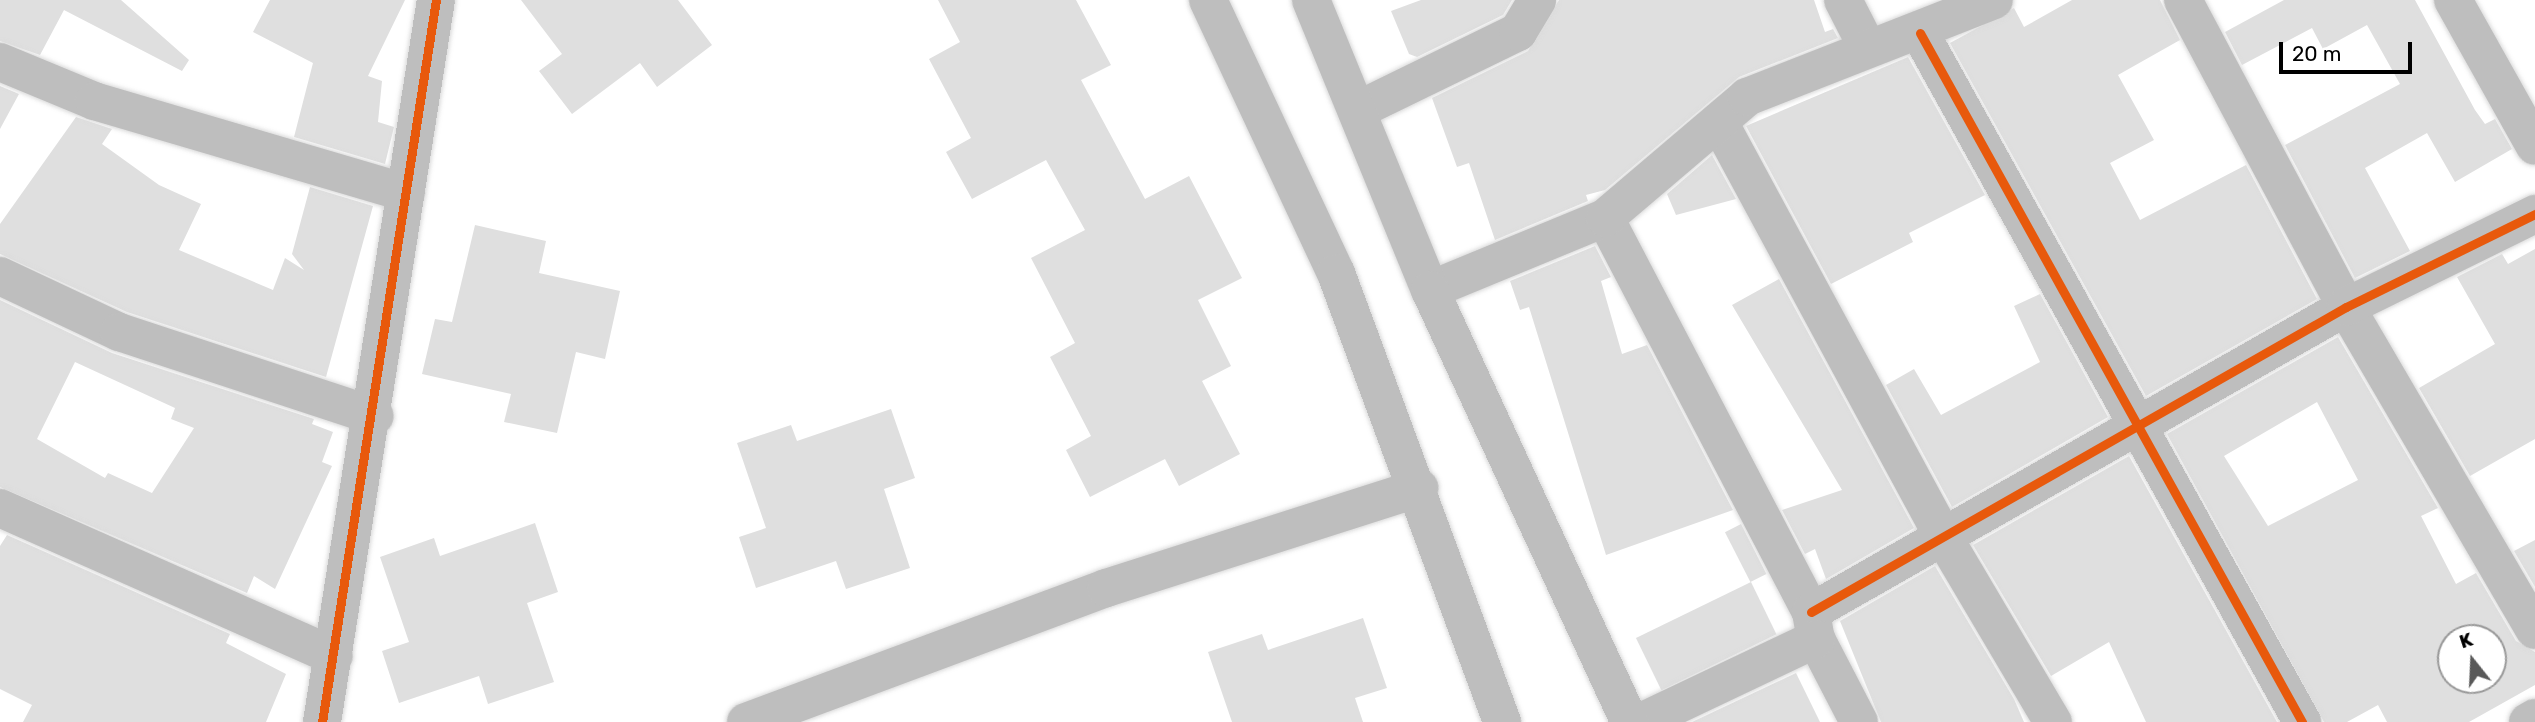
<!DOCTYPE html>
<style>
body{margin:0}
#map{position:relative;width:2535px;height:722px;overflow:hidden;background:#fff;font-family:Rubik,sans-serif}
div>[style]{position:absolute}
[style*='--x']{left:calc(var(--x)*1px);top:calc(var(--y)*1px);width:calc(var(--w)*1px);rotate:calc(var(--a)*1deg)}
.building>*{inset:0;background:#dfdfdf;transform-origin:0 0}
.roads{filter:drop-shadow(0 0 2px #dbdbdb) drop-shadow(0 0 2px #dbdbdb)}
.street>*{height:38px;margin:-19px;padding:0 19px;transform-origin:19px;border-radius:19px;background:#bebebe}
.primary>*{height:38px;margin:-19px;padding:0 19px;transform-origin:19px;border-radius:19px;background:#bebebe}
.cycleway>*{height:9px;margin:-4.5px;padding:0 4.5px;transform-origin:4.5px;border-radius:4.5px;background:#e8590c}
span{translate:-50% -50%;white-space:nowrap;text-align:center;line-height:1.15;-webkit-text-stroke:5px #fff;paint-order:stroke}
.north{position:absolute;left:2437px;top:624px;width:70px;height:70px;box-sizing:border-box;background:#fff;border:2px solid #999;border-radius:50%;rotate:342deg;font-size:19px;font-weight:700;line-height:28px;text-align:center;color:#000}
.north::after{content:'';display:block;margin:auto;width:24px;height:32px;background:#595959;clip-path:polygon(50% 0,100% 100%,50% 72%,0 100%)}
.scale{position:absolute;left:2279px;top:42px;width:133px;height:32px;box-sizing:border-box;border:4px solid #000;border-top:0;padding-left:9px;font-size:21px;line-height:24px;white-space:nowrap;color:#000;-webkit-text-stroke:5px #fff;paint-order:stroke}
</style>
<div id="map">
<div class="building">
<i style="clip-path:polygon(0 0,121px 0,189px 60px,182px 71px,64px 10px,40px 55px,0 41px)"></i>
<i style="clip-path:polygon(270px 0,405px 0,368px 76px,382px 81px,378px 122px,394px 127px,385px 164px,294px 137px,313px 63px,253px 32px)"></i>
<i style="clip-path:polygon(521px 0,678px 0,712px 45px,657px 87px,640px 63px,572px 114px,539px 71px,562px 54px)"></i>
<i style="clip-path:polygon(938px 0,1076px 0,1111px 65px,1081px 80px,1145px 199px,1189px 176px,1242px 278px,1198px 300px,1231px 366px,1202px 381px,1240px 454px,1179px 486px,1165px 459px,1090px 497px,1066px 450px,1091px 436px,1050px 357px,1075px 343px,1031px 258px,1085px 230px,1046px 160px,972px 199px,946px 152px,971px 138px,929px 59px,960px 42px)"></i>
<i style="clip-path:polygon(1421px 0,1512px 0,1503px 15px,1417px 57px,1409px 54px,1391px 11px)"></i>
<i style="clip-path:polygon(1559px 0,1814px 0,1825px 32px,1833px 29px,1838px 38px,1739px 77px,1605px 190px,1586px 195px,1588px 201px,1495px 240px,1469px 163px,1457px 167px,1432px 98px,1528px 51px)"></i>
<i style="clip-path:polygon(2072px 0,2160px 0,2180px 40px,2118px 75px,2154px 140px,2110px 163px,2140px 220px,2246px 165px,2317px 299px,2146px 396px,1950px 43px,2014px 8px,2024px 27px)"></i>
<i style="clip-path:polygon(2284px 0,2415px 0,2475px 110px,2485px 124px,2495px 119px,2512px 149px,2455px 182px,2427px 133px,2365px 168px,2410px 251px,2355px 278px,2285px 145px,2400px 84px,2367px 25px,2323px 49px,2312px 28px,2242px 65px,2225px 32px)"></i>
<i style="clip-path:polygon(1908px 57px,1985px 195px,1909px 233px,1913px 242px,1831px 284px,1746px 126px)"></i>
<i style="clip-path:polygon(0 86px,19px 94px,0 129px)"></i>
<i style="clip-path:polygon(76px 117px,112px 129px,102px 144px,159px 185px,201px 204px,179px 250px,273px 290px,285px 258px,304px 270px,292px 254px,310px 187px,373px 206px,326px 377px,127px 312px,0 254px,0 224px)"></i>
<i style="clip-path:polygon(1712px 155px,1736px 199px,1676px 215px,1667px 194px)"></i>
<i style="clip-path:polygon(475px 225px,546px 241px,539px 273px,620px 291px,605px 359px,576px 352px,557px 433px,504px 422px,511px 394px,422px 374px,435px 319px,452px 322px)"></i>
<i style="clip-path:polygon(1595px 246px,1611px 277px,1601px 281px,1622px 354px,1647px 345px,1733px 510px,1606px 555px,1529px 307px,1520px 310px,1510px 281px)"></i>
<i style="clip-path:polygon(2535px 249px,2535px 439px,2470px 476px,2419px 388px,2495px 344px,2457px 277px,2502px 254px,2508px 264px)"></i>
<i style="clip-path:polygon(1779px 279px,1914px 528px,1826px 579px,1815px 549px,1805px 554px,1782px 510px,1842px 490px,1732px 305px)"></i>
<i style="clip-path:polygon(2040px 294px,2108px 417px,1952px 507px,1886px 385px,1914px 369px,1941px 415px,2040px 362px,2014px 306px)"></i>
<i style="clip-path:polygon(evenodd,0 300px,112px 353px,314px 419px,312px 424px,333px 432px,322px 462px,332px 466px,275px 589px,254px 576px,247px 593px,0 487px,0 300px,75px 362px,175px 408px,171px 419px,194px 428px,152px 493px,108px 473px,105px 478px,37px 439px,75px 362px)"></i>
<i style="clip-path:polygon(evenodd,2338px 337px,2438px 508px,2421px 516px,2456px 584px,2476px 573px,2516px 641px,2535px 652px,2535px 685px,2469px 722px,2387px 722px,2378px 705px,2347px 722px,2324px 722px,2167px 434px,2338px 337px,2317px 402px,2358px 480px,2268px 526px,2224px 456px,2317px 402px,2338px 337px,2451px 638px,2493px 638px,2493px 680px,2451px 680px,2451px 638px)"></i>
<i style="clip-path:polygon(891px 409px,915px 478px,884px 489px,910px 568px,846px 589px,836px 561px,756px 588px,739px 537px,766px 528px,737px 443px,791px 425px,797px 441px)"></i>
<i style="clip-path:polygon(2129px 456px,2277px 722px,2146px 722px,2109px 642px,2051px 676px,1973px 545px)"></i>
<i style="clip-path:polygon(535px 523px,558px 592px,527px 603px,554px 682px,488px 704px,479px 676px,399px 703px,382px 651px,409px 642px,380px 557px,434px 538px,440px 556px)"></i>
<i style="left:1741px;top:524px;width:56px;height:18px;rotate:63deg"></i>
<i style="clip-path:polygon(7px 535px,230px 634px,226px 643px,286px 674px,266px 722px,23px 722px,32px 705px,0 689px,0 546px)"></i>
<i style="clip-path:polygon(2535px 540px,2535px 587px,2514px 551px)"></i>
<i style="clip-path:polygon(1935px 566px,2014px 699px,2024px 722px,1881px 722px,1840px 621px)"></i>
<i style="left:1751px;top:582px;width:58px;height:128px;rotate:64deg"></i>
<i style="clip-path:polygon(1363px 618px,1387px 688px,1355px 698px,1363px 722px,1232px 722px,1208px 652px,1262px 634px,1268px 650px)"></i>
<i style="clip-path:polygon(1796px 673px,1820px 722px,1692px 722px)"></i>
</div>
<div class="roads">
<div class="street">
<i style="--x:1843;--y:0;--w:53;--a:62.9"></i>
<i style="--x:2183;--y:0;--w:348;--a:62"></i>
<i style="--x:2346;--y:307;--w:374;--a:59.7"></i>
<i style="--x:2453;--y:0;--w:167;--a:60.7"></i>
<i style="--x:1920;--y:33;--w:788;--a:60.99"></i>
<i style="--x:0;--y:62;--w:102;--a:22.5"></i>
<i style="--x:94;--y:101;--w:325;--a:16.4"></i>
<i style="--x:1360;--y:109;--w:176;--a:-26"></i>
<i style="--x:1518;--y:32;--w:37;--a:-59"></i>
<i style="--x:1720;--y:124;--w:471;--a:61.6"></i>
<i style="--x:1944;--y:538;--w:214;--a:59.4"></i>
<i style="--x:1605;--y:218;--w:445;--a:62.4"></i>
<i style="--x:1811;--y:612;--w:27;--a:80"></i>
<i style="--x:1816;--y:639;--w:93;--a:62.6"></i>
<i style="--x:0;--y:276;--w:132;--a:25.2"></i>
<i style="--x:119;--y:332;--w:269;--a:18.2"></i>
<i style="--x:1430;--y:290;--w:189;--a:-22.4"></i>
<i style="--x:1605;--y:218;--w:187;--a:-40.4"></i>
<i style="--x:1747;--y:97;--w:265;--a:-21.4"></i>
<i style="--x:0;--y:508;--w:365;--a:23.9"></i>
<i style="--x:1811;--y:612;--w:616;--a:-29.69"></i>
<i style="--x:2346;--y:307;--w:211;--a:-26.2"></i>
<i style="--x:322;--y:722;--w:731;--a:-81.03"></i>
<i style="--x:746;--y:722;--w:384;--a:-20.4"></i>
<i style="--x:1106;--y:588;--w:329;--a:-17.7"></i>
<i style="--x:1641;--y:722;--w:194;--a:-25.4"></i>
<i style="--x:2528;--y:722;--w:8;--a:-30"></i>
</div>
<div class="primary">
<i style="--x:1208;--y:0;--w:302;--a:64.9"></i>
<i style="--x:1336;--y:273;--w:479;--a:69.7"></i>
<i style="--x:1311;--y:0;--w:313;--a:67.7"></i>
<i style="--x:1430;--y:290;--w:476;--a:65.2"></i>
</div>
</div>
<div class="cycleway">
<i style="--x:1920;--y:33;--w:788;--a:60.99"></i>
<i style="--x:1811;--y:612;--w:616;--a:-29.69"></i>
<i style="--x:2346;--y:307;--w:211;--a:-26.2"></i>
<i style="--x:322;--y:722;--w:731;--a:-81.03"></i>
</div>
<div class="north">K</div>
<div class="scale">20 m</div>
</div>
